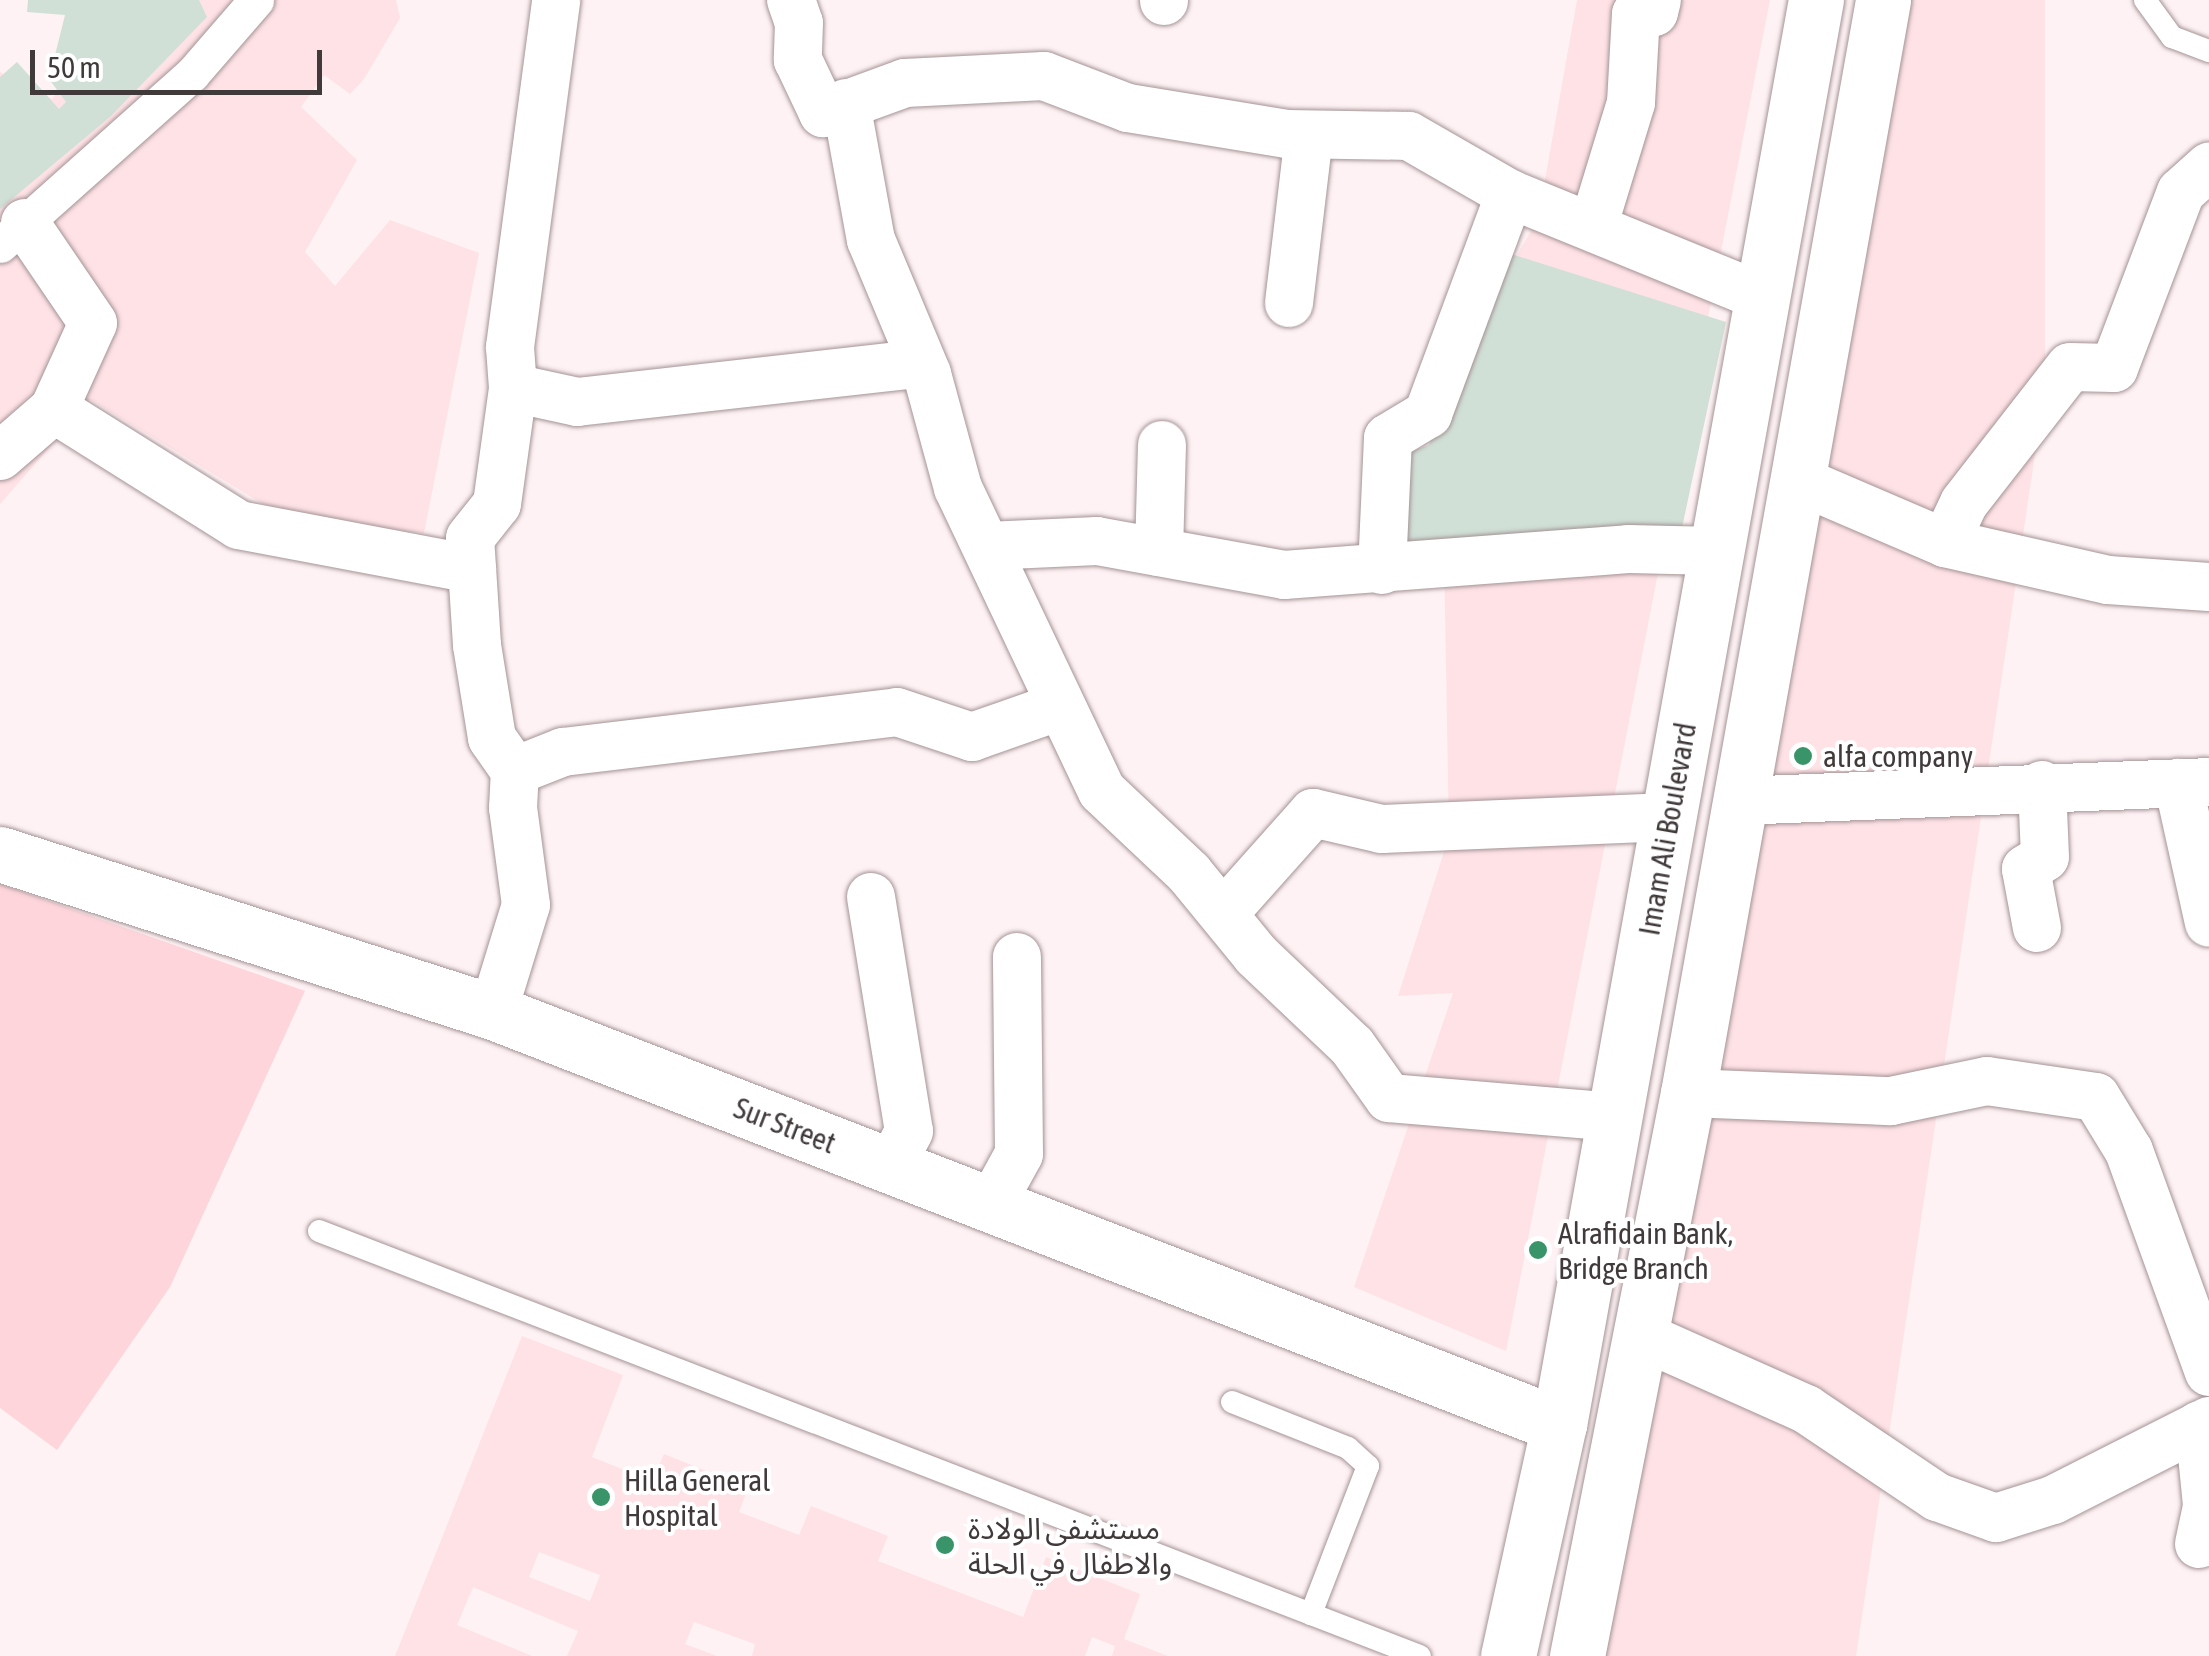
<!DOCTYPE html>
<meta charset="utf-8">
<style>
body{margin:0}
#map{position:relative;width:2209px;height:1656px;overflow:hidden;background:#fef2f4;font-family:"Asap Condensed","Noto Sans Arabic",sans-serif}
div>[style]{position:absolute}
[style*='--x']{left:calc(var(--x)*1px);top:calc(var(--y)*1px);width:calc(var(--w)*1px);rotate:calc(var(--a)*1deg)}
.built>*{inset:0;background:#fee2e6}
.green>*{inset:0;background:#fdd5da}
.building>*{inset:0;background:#d0e0d7}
.roads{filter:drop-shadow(0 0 2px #a49395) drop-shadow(0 0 2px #a49395)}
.service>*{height:22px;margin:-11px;padding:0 11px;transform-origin:11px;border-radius:11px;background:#fff}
.pedestrian>*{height:35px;margin:-17.5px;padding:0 17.5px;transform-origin:17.5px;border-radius:17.5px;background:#fff}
.minor>*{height:48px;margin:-24px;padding:0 24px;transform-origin:24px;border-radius:24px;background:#fff}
.tertiary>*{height:55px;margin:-27.5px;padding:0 27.5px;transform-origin:27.5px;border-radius:27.5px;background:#fff}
.primary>*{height:55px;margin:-27.5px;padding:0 27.5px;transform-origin:27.5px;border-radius:27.5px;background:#fff}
.dots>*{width:28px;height:28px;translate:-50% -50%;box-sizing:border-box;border:5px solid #fff;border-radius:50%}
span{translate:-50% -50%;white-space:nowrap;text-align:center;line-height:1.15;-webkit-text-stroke:8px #fff;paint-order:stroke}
.poi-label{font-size:30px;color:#413a3b}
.left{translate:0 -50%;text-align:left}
.street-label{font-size:30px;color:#413a3b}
.scale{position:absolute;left:30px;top:50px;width:292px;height:45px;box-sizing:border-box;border:5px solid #413a3b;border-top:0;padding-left:12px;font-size:30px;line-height:35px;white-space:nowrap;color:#413a3b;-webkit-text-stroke:8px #fff;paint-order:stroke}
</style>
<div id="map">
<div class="built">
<i style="clip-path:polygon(55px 0,396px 0,400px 18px,364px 79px,350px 94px,324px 75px,301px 107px,357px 160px,305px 252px,335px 286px,390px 220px,479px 253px,424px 533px,288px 519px,91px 400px,0 504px,0 72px,52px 99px,87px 53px,100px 16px)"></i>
<i style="clip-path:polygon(1577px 0,1770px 0,1506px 1351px,1354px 1287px,1453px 993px,1398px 996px,1449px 836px,1441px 386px,1538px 219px)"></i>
<i style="clip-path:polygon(1887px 0,2045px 0,2045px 387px,1856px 1656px,1601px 1656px)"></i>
<i style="clip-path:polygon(evenodd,522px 1336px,623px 1375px,592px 1457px,652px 1481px,664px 1454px,748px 1488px,739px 1512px,799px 1535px,811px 1506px,888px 1536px,878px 1561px,1023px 1617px,1046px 1557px,1140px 1594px,1124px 1639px,1168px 1656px,1112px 1656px,1115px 1646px,1092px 1637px,1085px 1656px,752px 1656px,755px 1644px,694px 1622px,685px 1644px,717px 1656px,567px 1656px,578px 1631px,473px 1587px,457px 1625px,532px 1656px,395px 1656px,522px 1336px,539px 1552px,600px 1575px,590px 1601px,529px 1577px,539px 1552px)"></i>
</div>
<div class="green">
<i style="clip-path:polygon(0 884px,305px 991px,170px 1287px,57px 1450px,0 1408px)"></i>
</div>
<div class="building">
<i style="clip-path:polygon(28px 0,199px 0,207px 17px,111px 116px,0 209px,0 77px,17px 62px,59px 109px,66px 102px,49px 79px,65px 15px,27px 12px)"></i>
<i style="clip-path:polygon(1508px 253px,1726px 322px,1680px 537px,1399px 561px,1404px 454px,1429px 445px)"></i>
</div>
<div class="roads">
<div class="service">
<i style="--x:2145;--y:0;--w:46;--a:53.9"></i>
<i style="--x:2172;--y:37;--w:40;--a:21"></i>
<i style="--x:319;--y:1231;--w:1180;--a:21.11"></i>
<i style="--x:1232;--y:1402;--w:125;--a:21.6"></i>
<i style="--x:1348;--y:1448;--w:27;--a:42"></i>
<i style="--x:1368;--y:1466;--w:159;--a:111.1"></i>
</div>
<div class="pedestrian">
<i style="--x:0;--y:245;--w:257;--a:-41.7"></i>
<i style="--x:192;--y:74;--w:98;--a:-49.1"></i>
</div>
<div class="minor">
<i style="--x:791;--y:0;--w:24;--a:71"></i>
<i style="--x:799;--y:23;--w:37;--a:92"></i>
<i style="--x:798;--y:60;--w:59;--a:64.7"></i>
<i style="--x:823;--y:113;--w:87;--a:-20.1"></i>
<i style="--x:905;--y:83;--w:139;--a:-2.9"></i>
<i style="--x:1044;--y:76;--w:90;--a:20.9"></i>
<i style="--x:1128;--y:108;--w:161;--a:9.3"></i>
<i style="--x:1287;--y:134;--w:122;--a:0.9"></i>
<i style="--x:1409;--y:136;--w:116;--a:29.9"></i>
<i style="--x:1510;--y:194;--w:273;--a:22.2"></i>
<i style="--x:1164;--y:1;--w:1;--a:-90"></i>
<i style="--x:846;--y:103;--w:139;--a:79.7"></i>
<i style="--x:871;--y:240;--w:145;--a:67.3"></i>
<i style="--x:927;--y:374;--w:118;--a:74.8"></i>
<i style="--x:958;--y:488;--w:335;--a:64.6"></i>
<i style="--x:1102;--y:791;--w:120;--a:43.3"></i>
<i style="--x:1189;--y:873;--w:106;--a:50.7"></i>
<i style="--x:1256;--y:955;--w:132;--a:43.5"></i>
<i style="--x:1352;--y:1046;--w:64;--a:54.6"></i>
<i style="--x:1389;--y:1098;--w:227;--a:4.8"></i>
<i style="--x:1593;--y:227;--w:130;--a:-73"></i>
<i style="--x:1631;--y:103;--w:89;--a:-86.8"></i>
<i style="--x:1636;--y:14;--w:18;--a:-6"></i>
<i style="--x:1654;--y:12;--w:12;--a:-76"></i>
<i style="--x:1289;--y:303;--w:169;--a:-83.2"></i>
<i style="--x:513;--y:388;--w:66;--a:12.3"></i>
<i style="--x:577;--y:402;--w:347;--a:-6.4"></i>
<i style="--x:54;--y:409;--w:218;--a:32.1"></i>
<i style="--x:239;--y:525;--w:237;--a:10.7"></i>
<i style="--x:0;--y:456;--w:72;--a:-41"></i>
<i style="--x:54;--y:409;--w:94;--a:-65.6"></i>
<i style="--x:93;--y:323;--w:121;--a:-124.2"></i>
<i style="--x:1798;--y:480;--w:160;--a:23.2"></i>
<i style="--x:1945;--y:543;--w:167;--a:12.8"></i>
<i style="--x:2108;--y:580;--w:101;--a:4"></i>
<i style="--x:1945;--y:543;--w:44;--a:-64.6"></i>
<i style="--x:1964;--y:503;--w:172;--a:-52.1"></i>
<i style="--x:2070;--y:367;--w:44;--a:1.3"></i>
<i style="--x:2114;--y:368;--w:188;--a:-69.2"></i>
<i style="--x:2181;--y:192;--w:38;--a:-42"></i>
<i style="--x:987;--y:546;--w:110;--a:-2.6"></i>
<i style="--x:1097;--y:541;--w:190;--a:10.3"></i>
<i style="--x:1284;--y:575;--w:345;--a:-4.3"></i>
<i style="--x:1628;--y:549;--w:89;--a:1.3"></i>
<i style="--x:1159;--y:552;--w:107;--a:-88.4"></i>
<i style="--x:1382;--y:570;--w:132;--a:-87.4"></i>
<i style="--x:1388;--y:438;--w:47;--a:-31"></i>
<i style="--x:1428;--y:414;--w:235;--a:-69.6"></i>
<i style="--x:515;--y:771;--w:52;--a:-21.6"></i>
<i style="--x:563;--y:752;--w:336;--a:-6.8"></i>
<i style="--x:897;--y:712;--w:79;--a:18.4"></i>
<i style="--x:972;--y:737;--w:93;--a:-19.4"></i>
<i style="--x:2178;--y:783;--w:143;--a:77.5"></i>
<i style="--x:1738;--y:801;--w:471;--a:-2.3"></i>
<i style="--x:871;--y:897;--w:237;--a:80.8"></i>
<i style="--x:909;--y:1131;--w:39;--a:117"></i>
<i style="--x:1224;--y:913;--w:134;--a:-48.3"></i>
<i style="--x:1313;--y:813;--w:71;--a:13.1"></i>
<i style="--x:1382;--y:829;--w:287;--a:-2.4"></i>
<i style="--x:2037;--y:928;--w:60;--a:-100.6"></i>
<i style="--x:2026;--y:869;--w:22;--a:-32"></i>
<i style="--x:2045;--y:857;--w:72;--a:-92.4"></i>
<i style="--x:493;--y:1012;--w:112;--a:-72.9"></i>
<i style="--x:526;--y:905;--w:98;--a:-97.6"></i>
<i style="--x:513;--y:808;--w:37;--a:-87"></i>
<i style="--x:515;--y:771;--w:40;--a:-124.9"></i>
<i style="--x:492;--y:738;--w:94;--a:-99.2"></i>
<i style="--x:477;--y:645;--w:107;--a:-93.7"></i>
<i style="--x:470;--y:538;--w:43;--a:-51.5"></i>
<i style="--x:497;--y:504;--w:117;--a:-82.1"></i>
<i style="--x:513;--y:388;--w:41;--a:-94.2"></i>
<i style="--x:510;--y:347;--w:350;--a:-82.4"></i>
<i style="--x:1688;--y:1093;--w:203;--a:2.3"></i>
<i style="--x:1891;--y:1101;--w:98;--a:-11.8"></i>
<i style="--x:1987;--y:1081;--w:110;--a:8.4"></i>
<i style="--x:2096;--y:1097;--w:63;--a:58.6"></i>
<i style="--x:2129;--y:1151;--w:235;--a:70.1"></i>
<i style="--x:991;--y:1205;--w:58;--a:-61.2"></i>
<i style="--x:1019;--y:1154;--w:197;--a:-90.6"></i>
<i style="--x:1642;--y:1336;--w:180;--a:24"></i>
<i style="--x:1806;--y:1409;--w:158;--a:33.9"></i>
<i style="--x:1937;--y:1497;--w:63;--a:19.6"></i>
<i style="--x:1996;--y:1518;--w:60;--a:-17.5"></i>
<i style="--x:2053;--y:1500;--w:175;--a:-26.9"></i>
<i style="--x:2199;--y:1544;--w:40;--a:-78"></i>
<i style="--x:2207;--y:1505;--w:80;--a:-95.7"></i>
</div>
<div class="tertiary">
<i style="--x:0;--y:854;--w:518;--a:17.77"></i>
<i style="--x:493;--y:1012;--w:1143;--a:21.18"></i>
</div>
<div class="primary">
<i style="--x:1508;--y:1656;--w:237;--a:-77.6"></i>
<i style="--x:1559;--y:1425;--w:1448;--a:-79.78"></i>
<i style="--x:1577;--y:1656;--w:574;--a:-78.85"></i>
<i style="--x:1688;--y:1093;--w:1110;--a:-79.88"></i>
</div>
</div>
<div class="dots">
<i style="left:1803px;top:756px;background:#3a946a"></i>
<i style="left:1538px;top:1250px;background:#3a946a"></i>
<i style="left:601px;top:1497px;background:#3a946a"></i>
<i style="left:945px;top:1545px;background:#3a946a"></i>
</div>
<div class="poi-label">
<span class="left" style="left:1823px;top:756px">alfa company</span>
<span class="left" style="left:1558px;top:1250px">Alrafidain Bank,<br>Bridge Branch</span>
<span class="left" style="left:624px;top:1497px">Hilla General<br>Hospital</span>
<span class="left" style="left:968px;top:1545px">مستشفى الولادة<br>والاطفال في الحلة</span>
</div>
<div class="street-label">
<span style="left:1667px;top:829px;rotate:-80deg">Imam Ali Boulevard</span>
<span style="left:785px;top:1125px;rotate:21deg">Sur Street</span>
</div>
<div class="scale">50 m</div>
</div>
